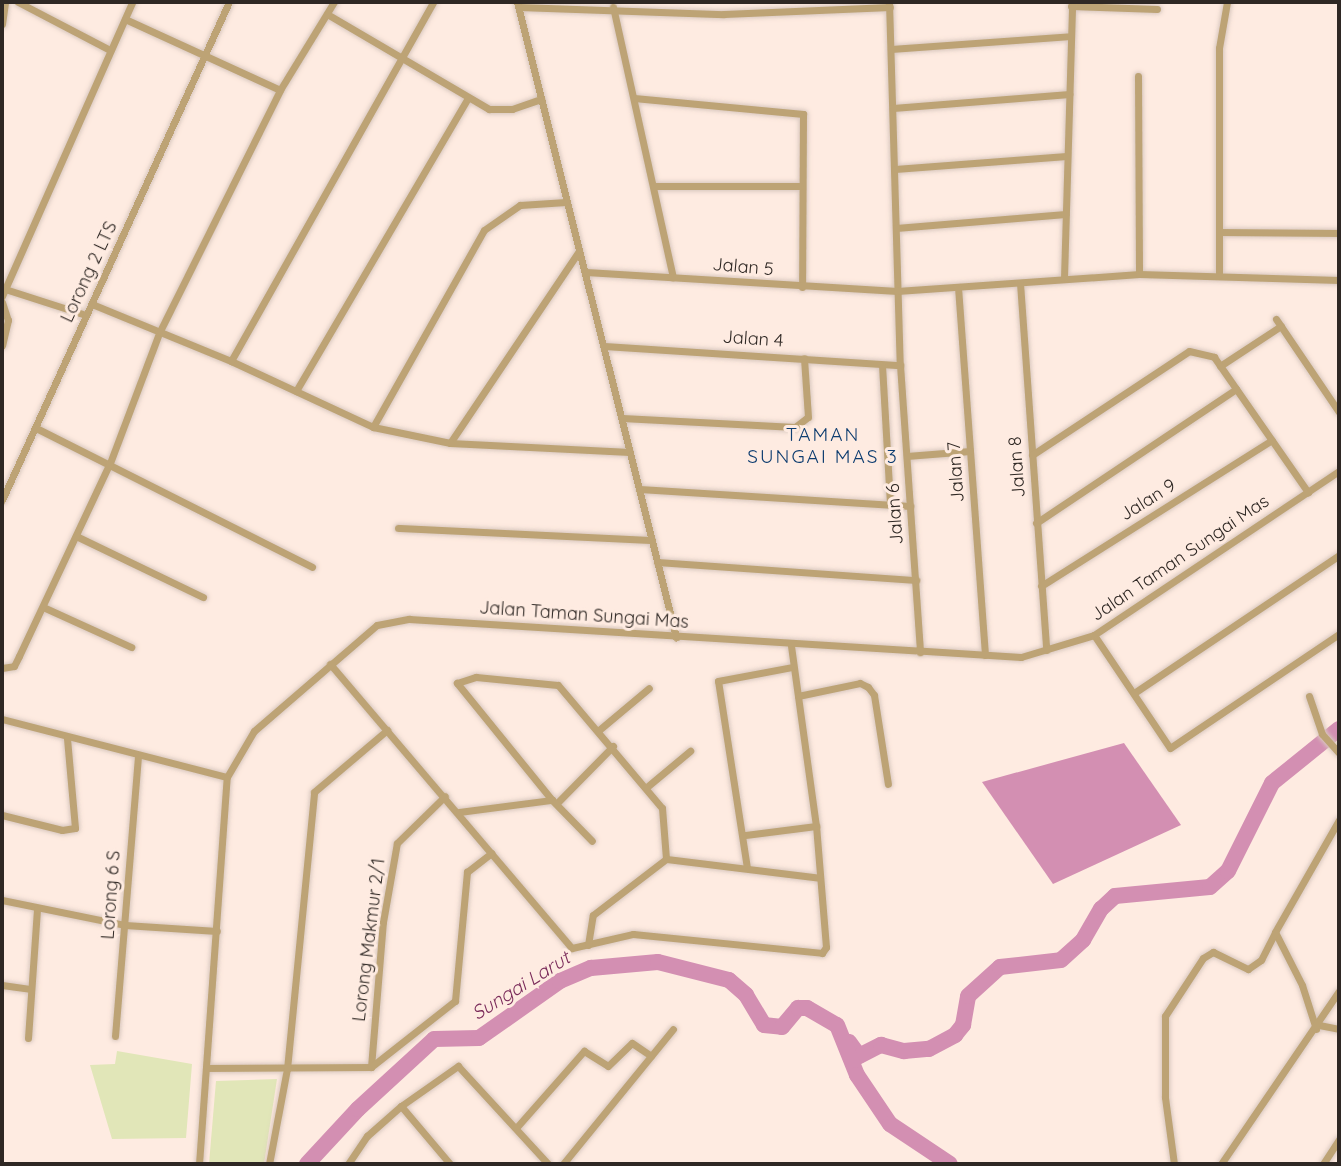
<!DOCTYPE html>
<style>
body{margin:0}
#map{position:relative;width:1341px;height:1166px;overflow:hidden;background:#feebe1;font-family:Quicksand,sans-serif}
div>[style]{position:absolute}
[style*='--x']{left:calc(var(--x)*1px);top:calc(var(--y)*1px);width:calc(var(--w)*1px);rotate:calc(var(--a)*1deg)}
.green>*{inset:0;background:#e1e6b8}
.water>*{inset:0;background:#d38fb2}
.river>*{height:16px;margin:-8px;padding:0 8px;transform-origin:8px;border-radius:8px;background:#d38fb2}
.roads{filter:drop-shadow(0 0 2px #d9c8bf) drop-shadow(0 0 2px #d9c8bf)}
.street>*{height:7px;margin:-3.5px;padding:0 3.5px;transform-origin:3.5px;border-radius:3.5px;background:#bda375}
span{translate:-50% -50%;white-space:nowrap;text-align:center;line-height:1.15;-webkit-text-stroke:6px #feebe1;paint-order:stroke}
.street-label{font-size:18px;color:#2f2824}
.neighbourhood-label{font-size:19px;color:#0e3d70;letter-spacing:2px}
.water-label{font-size:19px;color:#7b2b5a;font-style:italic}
.frame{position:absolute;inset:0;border:4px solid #2f2824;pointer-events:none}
</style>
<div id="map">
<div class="green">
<i style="clip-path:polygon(117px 1051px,192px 1064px,186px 1138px,112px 1139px,90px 1065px,115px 1064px)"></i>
<i style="clip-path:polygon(277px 1079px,264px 1164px,209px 1164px,216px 1081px)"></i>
</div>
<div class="water">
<i style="clip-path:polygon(1124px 743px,1181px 825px,1053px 884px,982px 782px)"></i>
</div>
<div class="river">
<i style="--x:849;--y:1042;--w:17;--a:54"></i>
<i style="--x:859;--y:1056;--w:25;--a:-27"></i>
<i style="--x:881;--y:1045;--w:24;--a:15"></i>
<i style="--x:904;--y:1051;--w:25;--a:-5"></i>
<i style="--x:929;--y:1049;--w:30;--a:-28"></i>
<i style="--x:955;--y:1035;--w:13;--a:-51"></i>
<i style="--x:963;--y:1025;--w:29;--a:-80"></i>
<i style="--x:968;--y:996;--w:43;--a:-42.2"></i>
<i style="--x:1000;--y:967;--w:61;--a:-6.5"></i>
<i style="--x:1061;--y:960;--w:30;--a:-42"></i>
<i style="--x:1083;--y:940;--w:36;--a:-60"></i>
<i style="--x:1101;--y:909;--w:19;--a:-43"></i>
<i style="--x:1115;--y:896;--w:95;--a:-5.4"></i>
<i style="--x:1210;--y:887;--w:24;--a:-42"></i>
<i style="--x:1228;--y:871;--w:98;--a:-63.4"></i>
<i style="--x:1272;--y:783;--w:86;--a:-38.9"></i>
<i style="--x:307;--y:1164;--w:75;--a:-47.2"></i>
<i style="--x:358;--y:1109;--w:103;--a:-42.6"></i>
<i style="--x:434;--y:1039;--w:45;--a:-1.3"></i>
<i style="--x:479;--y:1038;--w:99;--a:-35.1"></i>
<i style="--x:560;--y:981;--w:34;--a:-23"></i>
<i style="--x:591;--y:968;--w:67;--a:-5.1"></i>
<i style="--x:658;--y:962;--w:73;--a:14.2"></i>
<i style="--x:729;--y:980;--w:23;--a:41"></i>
<i style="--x:746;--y:995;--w:35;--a:59"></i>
<i style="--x:764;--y:1025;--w:18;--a:6"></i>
<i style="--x:782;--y:1027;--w:25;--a:-50"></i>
<i style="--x:798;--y:1008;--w:9;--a:0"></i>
<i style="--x:807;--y:1008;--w:34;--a:30"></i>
<i style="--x:837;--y:1025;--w:54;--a:68.2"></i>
<i style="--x:857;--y:1075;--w:59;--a:56"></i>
<i style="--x:890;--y:1124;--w:72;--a:33.7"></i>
</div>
<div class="roads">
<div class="street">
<i style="--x:18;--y:2;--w:104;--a:27.6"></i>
<i style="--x:517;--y:2;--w:655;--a:75.94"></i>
<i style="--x:889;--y:2;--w:363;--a:88.3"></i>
<i style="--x:900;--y:365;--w:288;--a:86"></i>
<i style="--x:1071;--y:6;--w:86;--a:2"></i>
<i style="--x:519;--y:7;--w:205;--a:2"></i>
<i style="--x:724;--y:14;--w:166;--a:-2.4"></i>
<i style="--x:613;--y:7;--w:277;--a:77.5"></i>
<i style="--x:327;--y:14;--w:188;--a:30.4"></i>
<i style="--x:489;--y:109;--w:23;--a:0"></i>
<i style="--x:512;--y:109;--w:31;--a:-19"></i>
<i style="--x:125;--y:19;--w:170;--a:24.6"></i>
<i style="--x:2;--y:24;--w:22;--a:-82"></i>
<i style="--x:891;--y:49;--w:180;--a:-4.1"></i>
<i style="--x:1138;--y:76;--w:198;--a:89.7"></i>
<i style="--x:634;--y:98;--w:170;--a:5.4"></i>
<i style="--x:803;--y:114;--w:173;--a:90.3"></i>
<i style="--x:893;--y:108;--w:177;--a:-4.5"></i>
<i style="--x:895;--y:169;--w:172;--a:-4.3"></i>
<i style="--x:654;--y:186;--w:146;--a:0"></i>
<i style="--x:896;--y:228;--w:170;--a:-4.7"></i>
<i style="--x:1220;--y:232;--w:119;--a:0.5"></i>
<i style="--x:579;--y:251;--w:231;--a:123.9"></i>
<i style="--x:450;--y:443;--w:180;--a:2.9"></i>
<i style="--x:586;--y:272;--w:312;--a:3.5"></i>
<i style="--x:897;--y:291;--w:243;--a:-4"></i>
<i style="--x:1139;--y:274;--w:200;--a:1.7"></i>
<i style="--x:1219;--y:275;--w:227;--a:-90"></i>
<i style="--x:1219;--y:48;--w:47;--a:-80.1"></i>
<i style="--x:1064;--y:278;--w:276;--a:-88.3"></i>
<i style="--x:1020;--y:283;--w:368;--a:85.9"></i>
<i style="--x:958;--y:287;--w:369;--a:85.8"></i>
<i style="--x:5;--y:289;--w:85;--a:17.8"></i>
<i style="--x:2;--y:296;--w:321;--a:-66.1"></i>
<i style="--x:2;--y:302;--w:19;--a:72"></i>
<i style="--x:8;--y:320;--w:26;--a:103"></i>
<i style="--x:92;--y:304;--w:150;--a:22.3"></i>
<i style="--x:231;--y:361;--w:157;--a:24.9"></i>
<i style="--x:373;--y:427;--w:79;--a:11.7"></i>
<i style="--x:1276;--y:319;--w:112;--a:55.9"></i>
<i style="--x:604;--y:346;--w:297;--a:3.7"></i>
<i style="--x:231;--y:361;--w:412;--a:-60.6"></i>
<i style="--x:882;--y:365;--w:140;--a:86.7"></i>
<i style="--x:1220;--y:366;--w:73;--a:-33.3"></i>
<i style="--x:296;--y:391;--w:340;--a:-59.6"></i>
<i style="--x:622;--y:418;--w:173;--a:3"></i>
<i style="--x:795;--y:427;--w:16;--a:-38"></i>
<i style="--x:808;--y:417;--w:59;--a:-93.9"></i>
<i style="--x:373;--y:427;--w:226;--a:-60.6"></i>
<i style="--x:484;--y:230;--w:44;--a:-34.8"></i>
<i style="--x:520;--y:205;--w:46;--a:-3.7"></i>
<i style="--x:36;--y:428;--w:309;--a:26.7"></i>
<i style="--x:1032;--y:455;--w:188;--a:-33.5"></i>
<i style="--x:1189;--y:351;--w:26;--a:13"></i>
<i style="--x:1214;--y:357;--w:165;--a:55.2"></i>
<i style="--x:907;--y:456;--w:63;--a:-4.5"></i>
<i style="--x:639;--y:489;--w:272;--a:3.6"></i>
<i style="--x:2;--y:500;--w:547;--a:-65.5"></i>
<i style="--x:1036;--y:523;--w:241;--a:-33.8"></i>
<i style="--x:398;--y:528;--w:254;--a:2.7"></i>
<i style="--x:76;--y:536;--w:141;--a:25.7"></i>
<i style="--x:657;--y:562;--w:260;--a:4"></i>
<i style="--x:1041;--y:586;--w:273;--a:-32.3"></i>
<i style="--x:43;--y:607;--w:97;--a:24.4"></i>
<i style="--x:1094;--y:635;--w:136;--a:56.1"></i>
<i style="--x:1170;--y:748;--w:204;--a:-34"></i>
<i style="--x:330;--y:664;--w:373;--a:49.6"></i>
<i style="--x:572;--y:948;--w:63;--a:-12.9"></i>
<i style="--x:633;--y:934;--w:190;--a:5.7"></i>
<i style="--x:822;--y:953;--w:7;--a:-56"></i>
<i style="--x:826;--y:947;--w:121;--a:-94.7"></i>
<i style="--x:816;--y:826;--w:183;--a:-97.9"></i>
<i style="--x:2;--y:668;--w:12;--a:-9"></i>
<i style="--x:14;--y:666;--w:11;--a:-63"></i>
<i style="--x:19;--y:656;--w:213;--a:-64.8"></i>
<i style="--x:110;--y:463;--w:141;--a:-69.3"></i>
<i style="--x:160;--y:331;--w:269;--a:-63.5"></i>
<i style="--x:280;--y:90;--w:103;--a:-58.5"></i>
<i style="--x:1134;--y:693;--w:247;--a:-33.9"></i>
<i style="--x:798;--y:696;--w:63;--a:-11.8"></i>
<i style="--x:860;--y:683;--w:9;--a:27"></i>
<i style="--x:868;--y:687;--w:10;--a:53"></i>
<i style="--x:874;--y:695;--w:90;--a:81.1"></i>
<i style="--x:1309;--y:696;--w:40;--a:71.1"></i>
<i style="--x:1322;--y:734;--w:25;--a:48"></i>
<i style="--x:2;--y:719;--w:232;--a:14.5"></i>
<i style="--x:599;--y:730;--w:65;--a:-40"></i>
<i style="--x:648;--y:786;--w:55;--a:-39.8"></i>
<i style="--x:552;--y:800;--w:151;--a:-129.1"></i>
<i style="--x:457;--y:683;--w:20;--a:-18"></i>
<i style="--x:476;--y:677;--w:82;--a:5.6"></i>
<i style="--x:558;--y:685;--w:161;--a:49.8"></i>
<i style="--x:662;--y:808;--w:51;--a:85.5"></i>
<i style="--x:557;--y:803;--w:80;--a:-45.5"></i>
<i style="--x:459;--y:812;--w:94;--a:-7.4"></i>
<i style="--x:552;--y:800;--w:57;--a:45.7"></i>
<i style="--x:2;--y:815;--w:62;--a:14"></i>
<i style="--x:62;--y:830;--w:13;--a:-9"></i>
<i style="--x:75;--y:828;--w:90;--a:-95.1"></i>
<i style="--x:745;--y:835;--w:72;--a:-7.2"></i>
<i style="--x:747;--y:868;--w:189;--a:-98.8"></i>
<i style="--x:718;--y:681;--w:75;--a:-10.7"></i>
<i style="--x:2;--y:900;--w:126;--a:11.5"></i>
<i style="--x:125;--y:925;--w:92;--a:3.7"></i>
<i style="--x:588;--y:945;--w:30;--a:-81"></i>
<i style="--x:593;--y:915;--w:92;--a:-37.5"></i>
<i style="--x:666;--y:859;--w:155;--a:7"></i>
<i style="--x:2;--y:985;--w:28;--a:8"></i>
<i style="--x:1319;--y:1025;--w:20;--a:11"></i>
<i style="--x:1316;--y:1029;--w:46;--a:-107.7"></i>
<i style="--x:1302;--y:985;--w:59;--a:-117"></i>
<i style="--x:1275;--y:932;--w:129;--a:-60.3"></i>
<i style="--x:115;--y:1036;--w:282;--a:-85.3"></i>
<i style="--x:28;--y:1038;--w:129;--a:-86"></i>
<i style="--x:371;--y:1067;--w:145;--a:-85.3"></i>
<i style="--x:383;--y:922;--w:80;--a:-80"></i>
<i style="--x:397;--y:843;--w:67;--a:-44.4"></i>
<i style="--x:206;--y:1068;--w:165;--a:-0.3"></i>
<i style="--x:371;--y:1067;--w:107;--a:-38.2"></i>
<i style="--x:455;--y:1001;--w:130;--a:-84.7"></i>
<i style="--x:467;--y:872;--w:31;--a:-38"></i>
<i style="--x:401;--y:1106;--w:76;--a:49.8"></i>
<i style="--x:516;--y:1128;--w:103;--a:-48.6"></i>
<i style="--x:584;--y:1051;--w:28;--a:32"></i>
<i style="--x:608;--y:1066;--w:33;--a:-44"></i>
<i style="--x:632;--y:1043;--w:23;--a:34"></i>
<i style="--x:199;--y:1164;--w:388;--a:-85.9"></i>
<i style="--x:227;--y:777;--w:53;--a:-59.6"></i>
<i style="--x:254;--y:731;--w:162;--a:-40.8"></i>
<i style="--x:377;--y:625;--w:33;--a:-11"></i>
<i style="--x:409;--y:619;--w:613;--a:3.55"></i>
<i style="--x:1021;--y:657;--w:76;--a:-16.8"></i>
<i style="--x:1094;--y:635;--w:295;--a:-33.8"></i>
<i style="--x:269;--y:1164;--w:97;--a:-79.3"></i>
<i style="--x:287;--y:1069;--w:278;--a:-84.4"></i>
<i style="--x:314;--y:792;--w:96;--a:-40.3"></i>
<i style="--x:348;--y:1164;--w:34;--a:-56"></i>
<i style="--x:367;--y:1136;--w:45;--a:-41.4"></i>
<i style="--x:401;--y:1106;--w:70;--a:-35.1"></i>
<i style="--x:458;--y:1066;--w:133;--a:47.4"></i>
<i style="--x:563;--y:1164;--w:174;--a:-50.8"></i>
<i style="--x:1174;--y:1164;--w:68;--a:-97.7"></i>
<i style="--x:1165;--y:1097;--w:81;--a:-90"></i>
<i style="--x:1165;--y:1016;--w:69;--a:-56.8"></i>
<i style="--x:1203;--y:958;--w:12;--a:-31"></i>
<i style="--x:1213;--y:952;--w:39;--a:26"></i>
<i style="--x:1248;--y:969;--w:16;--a:-35"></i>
<i style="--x:1261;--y:960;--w:31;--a:-63"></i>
<i style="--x:1221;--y:1164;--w:209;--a:-55.7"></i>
<i style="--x:1323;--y:1164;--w:30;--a:-57"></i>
</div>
</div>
<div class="street-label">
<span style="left:743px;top:267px;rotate:5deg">Jalan 5</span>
<span style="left:89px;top:272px;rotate:-65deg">Lorong 2 LTS</span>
<span style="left:753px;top:339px;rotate:4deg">Jalan 4</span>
<span style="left:1017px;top:467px;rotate:-94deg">Jalan 8</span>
<span style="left:956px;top:472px;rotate:-94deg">Jalan 7</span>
<span style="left:1148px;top:500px;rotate:-32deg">Jalan 9</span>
<span style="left:895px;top:514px;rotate:-94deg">Jalan 6</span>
<span style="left:1180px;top:558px;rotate:-34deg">Jalan Taman Sungai Mas</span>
<span style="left:584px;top:615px;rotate:4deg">Jalan Taman Sungai Mas</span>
<span style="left:111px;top:895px;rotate:-86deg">Lorong 6 S</span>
<span style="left:369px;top:940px;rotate:-83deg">Lorong Makmur 2/1</span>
</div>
<div class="neighbourhood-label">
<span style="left:823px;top:446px">TAMAN<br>SUNGAI MAS 3</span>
</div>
<div class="water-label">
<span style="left:521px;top:986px;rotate:-32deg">Sungai Larut</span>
</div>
<div class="frame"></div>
</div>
